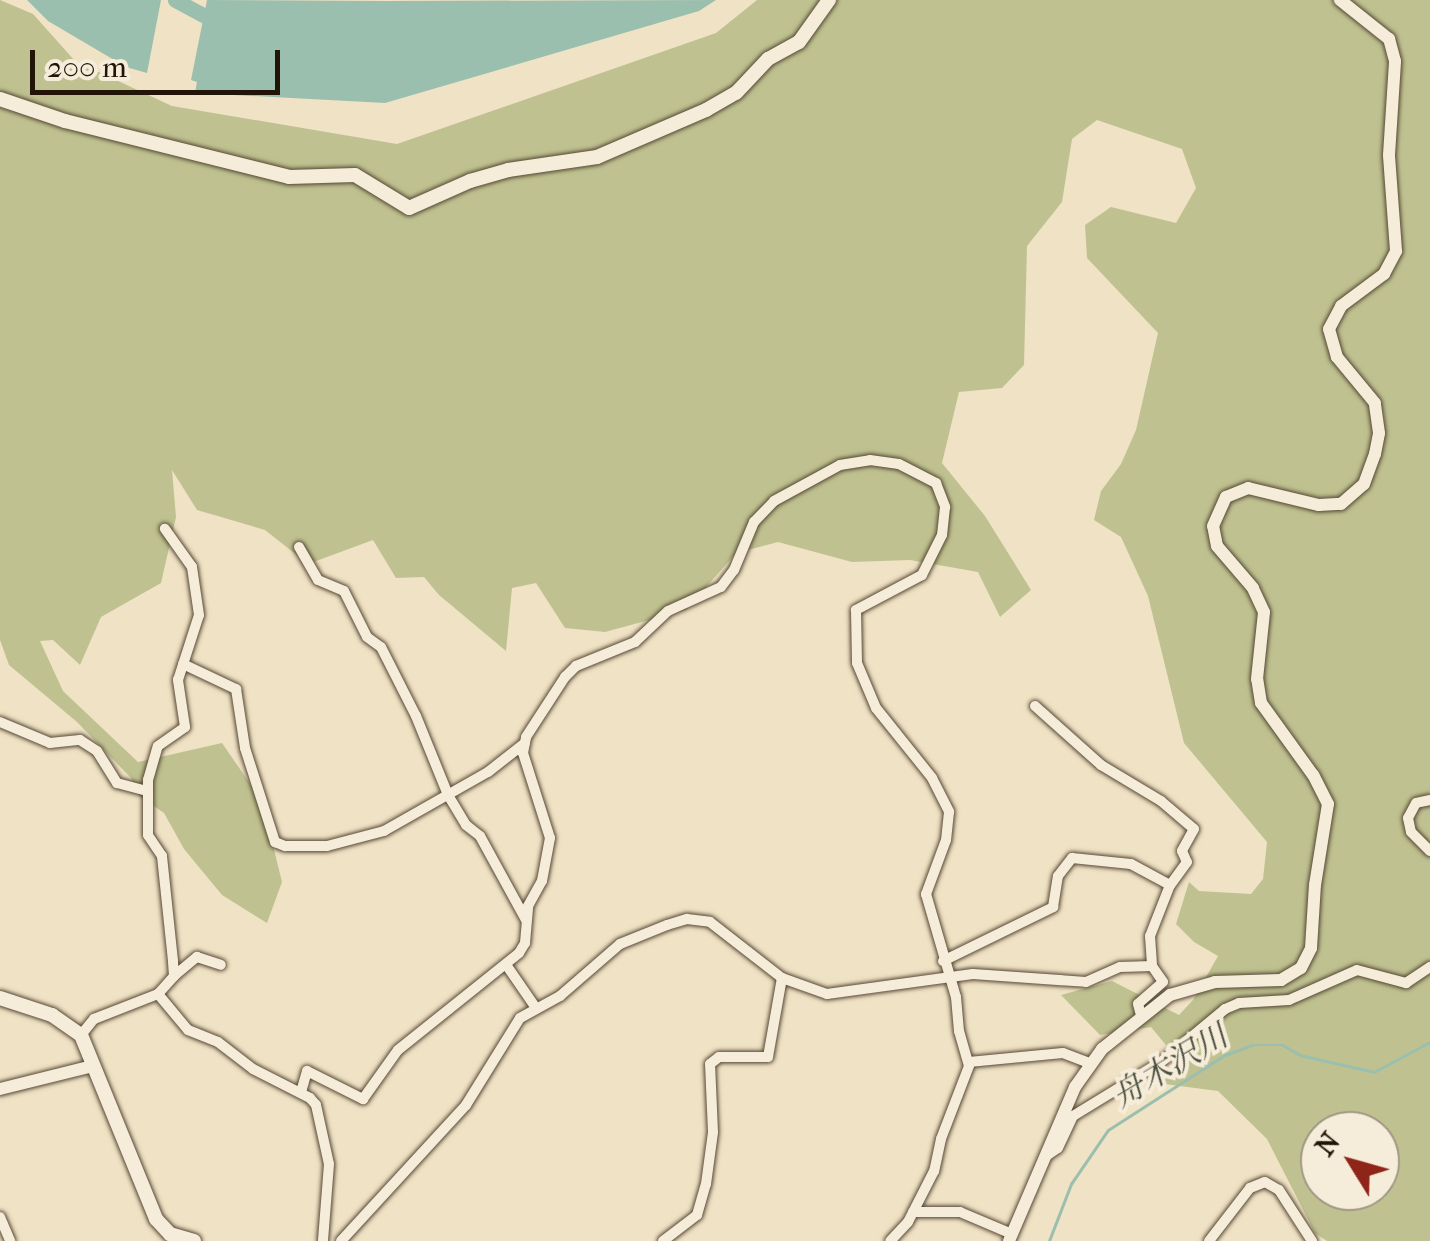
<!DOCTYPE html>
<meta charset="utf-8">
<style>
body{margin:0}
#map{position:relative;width:1430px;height:1241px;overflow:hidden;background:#f0e2c4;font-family:"IM FELL French Canon","Noto Serif JP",serif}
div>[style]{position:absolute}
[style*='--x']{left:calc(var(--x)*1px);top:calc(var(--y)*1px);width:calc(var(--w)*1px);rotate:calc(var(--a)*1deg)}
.green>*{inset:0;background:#bfc290}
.water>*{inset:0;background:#9bbfae}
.stream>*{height:2.5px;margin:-1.25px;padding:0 1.25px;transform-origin:1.25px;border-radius:1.25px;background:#9bbfae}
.river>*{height:15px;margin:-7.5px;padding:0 7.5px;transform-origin:7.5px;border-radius:7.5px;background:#9bbfae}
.roads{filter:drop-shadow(0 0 2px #564836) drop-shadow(0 0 2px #564836)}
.minor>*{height:10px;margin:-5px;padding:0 5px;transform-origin:5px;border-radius:5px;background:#f5ecd9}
.tertiary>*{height:12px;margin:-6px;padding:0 6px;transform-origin:6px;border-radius:6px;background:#f5ecd9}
.secondary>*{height:14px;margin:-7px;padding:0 7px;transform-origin:7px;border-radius:7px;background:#f5ecd9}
span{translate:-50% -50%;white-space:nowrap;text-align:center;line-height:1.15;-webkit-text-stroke:8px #f5ecd9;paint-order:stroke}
.water-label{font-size:32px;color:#4c5041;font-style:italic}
.north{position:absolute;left:1300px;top:1111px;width:100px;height:100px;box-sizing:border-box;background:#f5ecd9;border:2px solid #a19685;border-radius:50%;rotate:307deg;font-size:28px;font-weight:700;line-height:40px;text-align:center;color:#221406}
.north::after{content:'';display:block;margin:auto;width:35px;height:45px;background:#8f2418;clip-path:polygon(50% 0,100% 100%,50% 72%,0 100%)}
.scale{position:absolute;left:30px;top:50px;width:250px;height:45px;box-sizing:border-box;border:5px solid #221406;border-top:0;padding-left:12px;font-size:30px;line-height:35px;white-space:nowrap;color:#221406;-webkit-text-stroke:8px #f5ecd9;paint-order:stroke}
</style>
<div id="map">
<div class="green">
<i style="clip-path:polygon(evenodd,0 0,33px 14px,75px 61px,172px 106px,397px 144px,716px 33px,757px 0,1430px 0,1430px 1241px,1327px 1241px,1315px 1233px,1267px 1139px,1218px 1091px,1157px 1083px,1185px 1068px,1151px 1027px,1100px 1035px,1061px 995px,1112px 981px,1179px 1015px,1193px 1000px,1218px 956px,1194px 942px,1176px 924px,1189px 882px,1199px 891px,1251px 894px,1263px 879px,1267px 842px,1184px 743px,1148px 596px,1121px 537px,1094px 520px,1101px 491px,1121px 464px,1136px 430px,1158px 333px,1087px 258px,1085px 225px,1111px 207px,1176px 223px,1196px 188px,1182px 149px,1097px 120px,1072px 139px,1062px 202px,1027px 246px,1024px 365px,1002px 388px,959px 392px,942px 463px,985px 516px,1031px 590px,1000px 617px,978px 572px,910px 560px,852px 562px,778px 542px,736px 553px,686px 610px,605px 632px,565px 628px,536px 583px,512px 588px,506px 651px,439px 595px,424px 577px,396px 578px,373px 540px,308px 564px,265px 530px,197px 510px,172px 470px,176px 517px,161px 583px,101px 617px,80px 665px,53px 640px,40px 641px,63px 691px,138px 762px,222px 743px,262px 801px,282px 882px,267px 923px,222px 895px,184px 849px,164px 813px,139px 796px,131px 778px,77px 722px,9px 665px,0 640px,0 0,1320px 1131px,1380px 1131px,1380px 1191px,1320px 1191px,1320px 1131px)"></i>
</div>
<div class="water">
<i style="clip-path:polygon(27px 0,161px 0,147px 73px,126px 67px,48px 21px)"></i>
<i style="clip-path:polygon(207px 0,385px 1px,716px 0,699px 11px,385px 103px,195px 93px,197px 82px,191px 80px)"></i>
</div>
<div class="stream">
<i style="--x:1049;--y:1241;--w:61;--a:-68.9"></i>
<i style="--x:1071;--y:1184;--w:65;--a:-55.6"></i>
<i style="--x:1108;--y:1130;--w:139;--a:-32.7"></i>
<i style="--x:1225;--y:1055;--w:29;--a:-20"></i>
<i style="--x:1252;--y:1045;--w:31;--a:0"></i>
<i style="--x:1283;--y:1045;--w:20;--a:30"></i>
<i style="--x:1300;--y:1055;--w:76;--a:12.9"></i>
<i style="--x:1374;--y:1072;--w:64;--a:-28.2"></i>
</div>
<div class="river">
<i style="--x:175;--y:0;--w:40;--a:28"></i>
<i style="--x:210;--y:19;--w:14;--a:0"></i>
</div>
<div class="roads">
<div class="minor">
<i style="--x:299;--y:547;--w:38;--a:60"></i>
<i style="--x:318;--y:580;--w:28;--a:23"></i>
<i style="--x:344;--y:591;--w:51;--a:63.4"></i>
<i style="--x:367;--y:637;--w:17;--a:36"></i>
<i style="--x:381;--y:647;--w:77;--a:63.1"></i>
<i style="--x:416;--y:716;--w:85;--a:67.9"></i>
<i style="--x:448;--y:795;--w:35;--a:59"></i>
<i style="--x:466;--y:825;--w:18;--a:38"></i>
<i style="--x:480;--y:836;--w:96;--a:61.3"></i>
<i style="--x:183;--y:664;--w:59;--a:25.3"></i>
<i style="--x:236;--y:689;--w:60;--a:81.3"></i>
<i style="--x:245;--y:748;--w:99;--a:72.3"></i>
<i style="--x:275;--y:842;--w:11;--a:22"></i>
<i style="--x:285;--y:846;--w:42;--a:0"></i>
<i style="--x:327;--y:846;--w:59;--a:-14.7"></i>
<i style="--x:384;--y:831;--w:120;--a:-29.6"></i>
<i style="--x:488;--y:772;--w:47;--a:-38.1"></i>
<i style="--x:1035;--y:706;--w:89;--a:41.8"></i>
<i style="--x:1101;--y:765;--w:70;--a:31"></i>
<i style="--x:1161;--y:801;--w:43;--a:40.3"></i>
<i style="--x:1194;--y:829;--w:25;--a:119"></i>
<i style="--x:1182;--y:851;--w:12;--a:66"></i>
<i style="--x:1187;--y:862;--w:29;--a:126"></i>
<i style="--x:1170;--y:885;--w:55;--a:111.4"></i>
<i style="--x:1150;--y:936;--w:30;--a:86"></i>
<i style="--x:1152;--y:966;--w:19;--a:55"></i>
<i style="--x:1163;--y:982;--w:33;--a:139"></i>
<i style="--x:1138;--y:1004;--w:11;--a:75"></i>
<i style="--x:0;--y:722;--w:54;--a:22.8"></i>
<i style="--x:50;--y:743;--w:30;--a:-6"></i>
<i style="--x:80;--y:740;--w:20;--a:33"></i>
<i style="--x:97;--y:751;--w:38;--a:58"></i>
<i style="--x:117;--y:783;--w:31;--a:15"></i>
<i style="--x:1430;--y:800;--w:14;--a:168"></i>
<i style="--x:1416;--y:803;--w:17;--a:118"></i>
<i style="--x:1408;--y:818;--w:14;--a:78"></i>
<i style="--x:1411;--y:832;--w:27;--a:45"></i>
<i style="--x:943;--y:961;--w:123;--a:-26.1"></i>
<i style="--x:1053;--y:907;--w:31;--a:-81"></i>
<i style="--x:1058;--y:876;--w:23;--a:-52"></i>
<i style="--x:1072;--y:858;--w:59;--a:5.8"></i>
<i style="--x:1131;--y:864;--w:44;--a:28.3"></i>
<i style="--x:507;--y:966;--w:51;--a:55.4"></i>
<i style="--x:174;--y:976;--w:30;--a:-40"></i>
<i style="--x:197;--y:957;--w:25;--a:18"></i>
<i style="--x:158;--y:994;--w:24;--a:-48"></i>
<i style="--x:174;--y:976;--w:15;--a:-94"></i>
<i style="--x:173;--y:961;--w:106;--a:-96"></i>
<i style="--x:162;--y:856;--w:25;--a:-124"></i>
<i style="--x:148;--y:835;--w:55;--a:-90"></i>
<i style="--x:148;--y:780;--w:35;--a:-74"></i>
<i style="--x:158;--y:746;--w:33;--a:-35"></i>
<i style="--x:185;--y:727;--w:48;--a:-98.5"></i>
<i style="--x:178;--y:680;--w:68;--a:-72.1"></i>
<i style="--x:199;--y:615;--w:49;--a:-98.3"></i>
<i style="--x:192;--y:567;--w:47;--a:-125.4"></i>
<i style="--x:81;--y:1035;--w:21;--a:-51"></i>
<i style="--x:94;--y:1019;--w:69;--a:-21.3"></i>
<i style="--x:158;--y:994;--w:47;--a:50.2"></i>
<i style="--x:188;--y:1030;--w:32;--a:22"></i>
<i style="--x:218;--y:1042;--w:44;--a:37.6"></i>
<i style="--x:253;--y:1069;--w:64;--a:27"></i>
<i style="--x:310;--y:1098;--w:9;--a:49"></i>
<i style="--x:316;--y:1105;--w:60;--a:77.6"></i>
<i style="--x:329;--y:1164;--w:77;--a:94.5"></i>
<i style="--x:969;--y:1062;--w:94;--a:-5.5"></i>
<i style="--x:1063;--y:1053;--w:28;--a:21"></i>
<i style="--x:301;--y:1092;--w:22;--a:-74"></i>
<i style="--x:307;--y:1071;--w:63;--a:26.6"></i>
<i style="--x:363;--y:1099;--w:60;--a:-54.5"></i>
<i style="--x:398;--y:1050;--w:155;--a:-38.7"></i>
<i style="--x:519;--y:953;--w:12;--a:-59"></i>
<i style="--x:525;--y:943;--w:37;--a:-85"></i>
<i style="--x:528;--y:906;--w:29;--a:-61"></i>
<i style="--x:542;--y:881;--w:44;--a:-79.5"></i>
<i style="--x:550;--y:838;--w:89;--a:-107.6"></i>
<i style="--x:523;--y:753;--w:16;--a:-79"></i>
<i style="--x:526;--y:737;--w:72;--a:-57"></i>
<i style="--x:565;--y:677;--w:16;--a:-45"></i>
<i style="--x:576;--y:666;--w:64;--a:-22.1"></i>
<i style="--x:635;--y:642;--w:45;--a:-43.2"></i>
<i style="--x:668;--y:611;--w:58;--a:-24.4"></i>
<i style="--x:721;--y:587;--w:21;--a:-53"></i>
<i style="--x:734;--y:570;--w:52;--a:-67.4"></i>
<i style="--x:754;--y:522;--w:29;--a:-46"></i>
<i style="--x:774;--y:501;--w:75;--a:-28.6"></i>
<i style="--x:840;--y:465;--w:30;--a:-9"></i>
<i style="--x:870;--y:460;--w:29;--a:8"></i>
<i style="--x:899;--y:464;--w:42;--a:27.2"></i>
<i style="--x:936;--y:483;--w:26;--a:69"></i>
<i style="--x:945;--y:507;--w:28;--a:96"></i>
<i style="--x:942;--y:535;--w:45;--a:116.6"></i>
<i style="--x:922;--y:575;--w:75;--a:152.1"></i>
<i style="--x:856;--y:610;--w:53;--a:88.9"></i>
<i style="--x:857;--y:663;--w:49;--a:67.1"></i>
<i style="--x:876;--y:708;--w:90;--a:51.3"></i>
<i style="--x:932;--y:778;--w:38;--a:63"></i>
<i style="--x:949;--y:812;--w:28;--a:96"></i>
<i style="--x:946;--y:840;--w:58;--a:110.3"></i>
<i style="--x:926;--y:894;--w:107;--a:73.8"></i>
<i style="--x:956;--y:997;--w:34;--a:85"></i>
<i style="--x:959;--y:1031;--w:36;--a:74"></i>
<i style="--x:969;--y:1066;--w:78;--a:111"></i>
<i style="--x:941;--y:1139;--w:33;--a:102"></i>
<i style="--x:934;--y:1171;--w:57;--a:117"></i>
<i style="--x:908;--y:1222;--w:26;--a:133"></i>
<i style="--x:1046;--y:1156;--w:14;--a:-34"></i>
<i style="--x:1058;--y:1148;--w:35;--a:-65"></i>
<i style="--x:1073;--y:1116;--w:103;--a:-31.5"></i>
<i style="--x:1161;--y:1062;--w:83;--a:-39.6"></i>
<i style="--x:1225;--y:1009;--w:15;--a:-23"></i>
<i style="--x:1239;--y:1003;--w:50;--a:-3.4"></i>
<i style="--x:1289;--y:1000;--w:74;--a:-23.8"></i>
<i style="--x:1357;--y:970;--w:51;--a:14.9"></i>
<i style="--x:1406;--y:983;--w:29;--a:-34"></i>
<i style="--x:913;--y:1212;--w:47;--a:0"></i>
<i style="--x:960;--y:1212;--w:56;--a:22.9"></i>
<i style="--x:0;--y:1217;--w:26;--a:67"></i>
<i style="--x:341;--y:1241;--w:185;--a:-47.4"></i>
<i style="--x:466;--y:1105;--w:102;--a:-58.2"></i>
<i style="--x:520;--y:1018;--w:46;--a:-28.8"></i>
<i style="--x:560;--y:996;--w:79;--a:-40.9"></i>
<i style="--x:620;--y:944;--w:51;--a:-22"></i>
<i style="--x:667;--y:925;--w:21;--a:-17"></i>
<i style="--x:687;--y:919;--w:23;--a:7"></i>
<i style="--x:710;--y:922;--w:91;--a:37.9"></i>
<i style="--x:782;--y:978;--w:48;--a:19.6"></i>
<i style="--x:827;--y:994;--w:147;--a:-7.8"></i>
<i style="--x:973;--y:974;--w:113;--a:4"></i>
<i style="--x:1086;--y:982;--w:37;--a:-24"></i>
<i style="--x:1120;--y:967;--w:32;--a:-2"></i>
<i style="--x:663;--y:1241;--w:43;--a:-37.4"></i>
<i style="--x:697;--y:1215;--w:32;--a:-74"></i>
<i style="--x:706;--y:1184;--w:52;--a:-82.3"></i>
<i style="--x:713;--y:1132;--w:68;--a:-92.5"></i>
<i style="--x:710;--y:1064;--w:11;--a:-38"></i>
<i style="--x:719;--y:1057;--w:49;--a:0"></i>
<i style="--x:768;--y:1057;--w:80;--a:-80"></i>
<i style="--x:1209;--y:1241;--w:67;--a:-52.3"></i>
<i style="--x:1250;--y:1188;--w:16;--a:-22"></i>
<i style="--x:1265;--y:1182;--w:16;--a:30"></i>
<i style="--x:1279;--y:1190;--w:61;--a:57.1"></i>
</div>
<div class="tertiary">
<i style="--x:0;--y:1089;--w:96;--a:-13.9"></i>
<i style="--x:1009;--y:1241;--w:168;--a:-66.8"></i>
<i style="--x:1075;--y:1087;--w:47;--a:-54.6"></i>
<i style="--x:1102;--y:1049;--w:87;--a:-38.5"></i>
<i style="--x:1170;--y:995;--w:47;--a:-16.1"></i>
<i style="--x:1215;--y:982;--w:66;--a:-1.7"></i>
<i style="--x:1281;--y:980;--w:23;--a:-31"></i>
<i style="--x:1301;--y:968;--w:22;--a:-63"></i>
<i style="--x:1311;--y:948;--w:63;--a:-86.4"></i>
<i style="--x:1315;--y:885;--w:82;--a:-80.9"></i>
<i style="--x:1328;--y:804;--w:33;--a:-117"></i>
<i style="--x:1313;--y:775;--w:89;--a:-125.8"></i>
<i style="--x:1261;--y:703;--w:24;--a:-99"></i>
<i style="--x:1257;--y:679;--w:67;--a:-84"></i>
<i style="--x:1264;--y:612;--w:26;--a:-115"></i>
<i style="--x:1253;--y:588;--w:55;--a:-130.6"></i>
<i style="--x:1217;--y:546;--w:20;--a:-101"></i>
<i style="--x:1213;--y:526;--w:32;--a:-66"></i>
<i style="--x:1226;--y:497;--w:24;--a:-22"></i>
<i style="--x:1248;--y:488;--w:73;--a:13.5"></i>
<i style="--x:1319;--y:505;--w:22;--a:-3"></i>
<i style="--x:1341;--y:504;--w:30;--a:-41"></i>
<i style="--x:1364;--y:484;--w:32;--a:-70"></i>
<i style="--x:1375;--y:454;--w:21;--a:-79"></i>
<i style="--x:1379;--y:433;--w:30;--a:-98"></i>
<i style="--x:1375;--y:403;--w:60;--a:-129.6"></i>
<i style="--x:1337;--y:357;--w:29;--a:-106"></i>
<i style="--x:1329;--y:329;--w:26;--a:-62"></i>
<i style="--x:1341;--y:306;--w:54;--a:-36.7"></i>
<i style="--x:1384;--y:274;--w:26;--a:-62"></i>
<i style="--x:1396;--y:251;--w:96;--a:-94.2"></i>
<i style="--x:1389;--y:155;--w:94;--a:-86.3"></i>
<i style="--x:1395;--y:61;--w:23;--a:-105"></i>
<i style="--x:1389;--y:39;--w:63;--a:-141.5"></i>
</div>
<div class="secondary">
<i style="--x:0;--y:99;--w:69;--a:18.7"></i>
<i style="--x:65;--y:121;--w:231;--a:14"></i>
<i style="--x:289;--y:177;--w:66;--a:-1.7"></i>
<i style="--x:355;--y:175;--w:63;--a:31.4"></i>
<i style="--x:409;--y:208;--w:67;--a:-23.9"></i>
<i style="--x:470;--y:181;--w:40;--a:-16"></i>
<i style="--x:508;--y:170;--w:90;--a:-8.3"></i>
<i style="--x:597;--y:157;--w:119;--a:-23.3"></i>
<i style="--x:706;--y:110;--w:34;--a:-30"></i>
<i style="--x:736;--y:93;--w:47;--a:-46.7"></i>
<i style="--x:768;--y:59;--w:35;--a:-29"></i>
<i style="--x:799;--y:42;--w:52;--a:-54.5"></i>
<i style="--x:0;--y:998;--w:55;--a:18.1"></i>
<i style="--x:52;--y:1015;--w:35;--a:35"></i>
<i style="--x:81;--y:1035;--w:199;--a:67.8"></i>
<i style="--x:156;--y:1219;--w:21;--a:47"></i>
<i style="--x:170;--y:1234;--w:25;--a:16"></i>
</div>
</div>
<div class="water-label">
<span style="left:1170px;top:1067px;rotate:-31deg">舟木沢川</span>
</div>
<div class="north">N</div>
<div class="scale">200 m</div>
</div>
